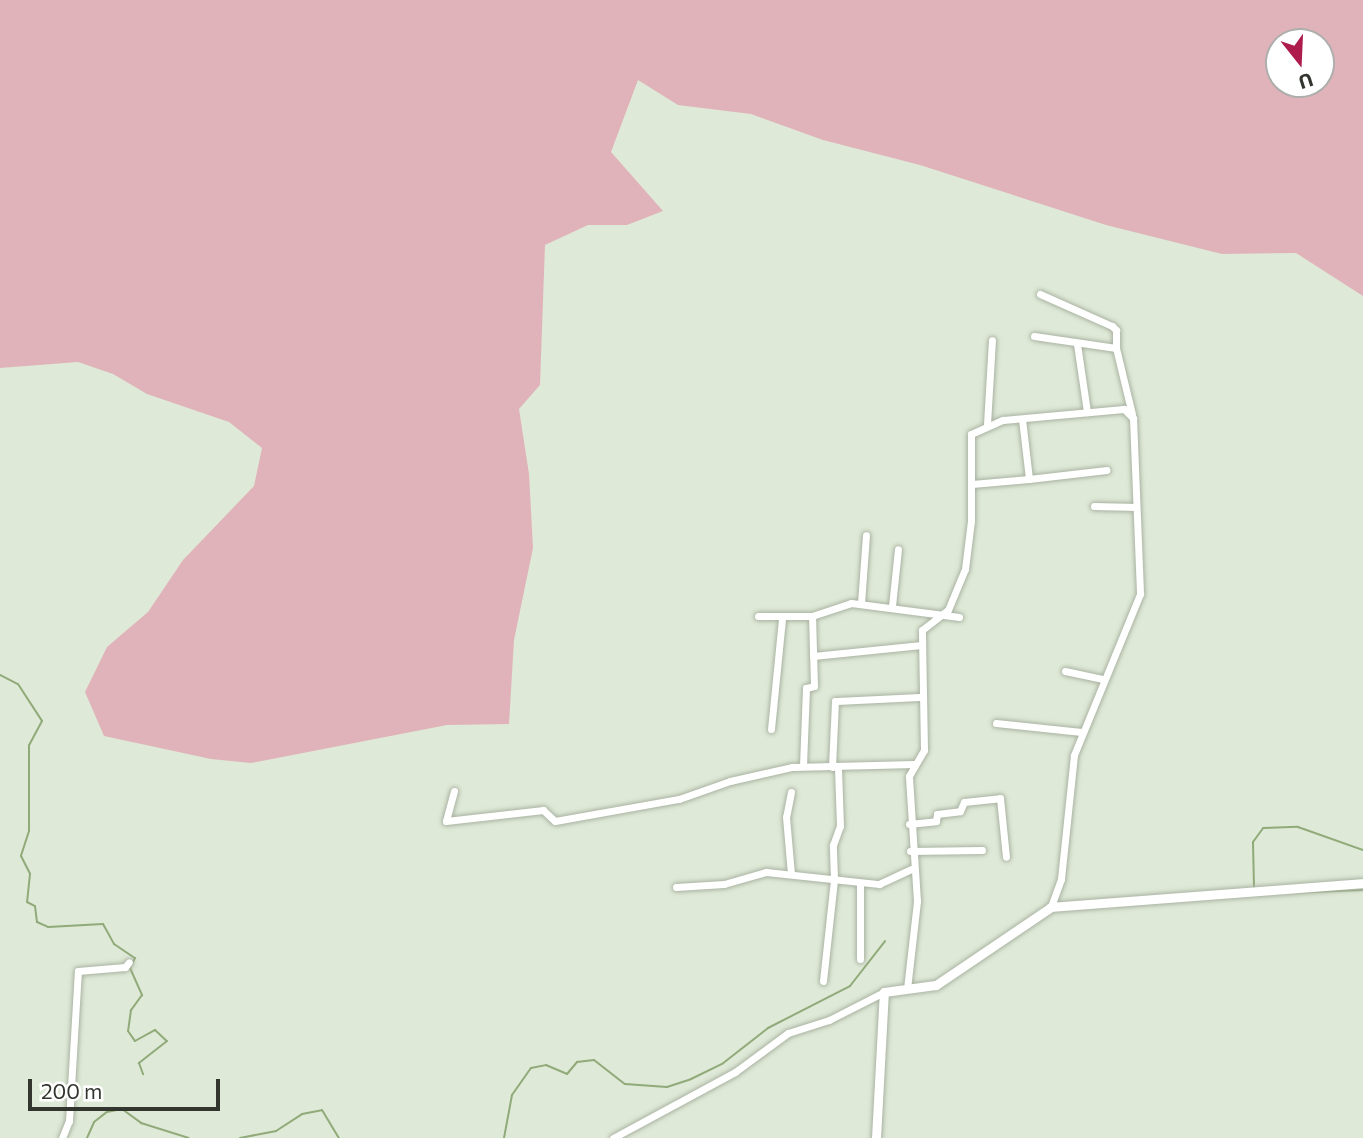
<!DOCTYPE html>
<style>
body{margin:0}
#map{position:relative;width:1363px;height:1138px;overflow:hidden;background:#dfe9d7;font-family:Commissioner,sans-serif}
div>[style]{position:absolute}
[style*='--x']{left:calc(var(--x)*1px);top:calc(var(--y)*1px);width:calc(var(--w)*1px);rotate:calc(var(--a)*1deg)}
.green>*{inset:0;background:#e0b3ba}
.stream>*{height:2px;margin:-1px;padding:0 1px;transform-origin:1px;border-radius:1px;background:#90aa79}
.roads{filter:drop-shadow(0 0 2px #aab3a2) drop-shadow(0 0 2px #aab3a2)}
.minor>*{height:7px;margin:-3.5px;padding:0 3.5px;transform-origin:3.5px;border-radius:3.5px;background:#fff}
.tertiary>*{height:9px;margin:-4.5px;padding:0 4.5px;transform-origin:4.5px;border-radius:4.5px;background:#fff}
span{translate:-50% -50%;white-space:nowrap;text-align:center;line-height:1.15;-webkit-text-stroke:7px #fff;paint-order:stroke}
.north{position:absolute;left:1265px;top:28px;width:70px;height:70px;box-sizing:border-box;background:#fff;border:2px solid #adafac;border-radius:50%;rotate:162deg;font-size:19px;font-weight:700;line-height:28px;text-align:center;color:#32362f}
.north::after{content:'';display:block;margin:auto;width:24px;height:32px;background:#ae1c4d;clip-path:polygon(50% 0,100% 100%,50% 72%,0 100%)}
.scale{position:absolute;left:28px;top:1079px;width:192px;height:32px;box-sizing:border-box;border:4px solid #32362f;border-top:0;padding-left:9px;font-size:21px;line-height:24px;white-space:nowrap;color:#32362f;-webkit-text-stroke:5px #fff;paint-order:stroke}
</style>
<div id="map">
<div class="green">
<i style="clip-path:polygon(evenodd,0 0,1363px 0,1363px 296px,1296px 253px,1222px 254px,1106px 225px,920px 165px,823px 140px,751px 114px,678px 105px,638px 80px,611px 152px,663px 211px,627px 225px,588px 225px,545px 245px,540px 385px,519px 409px,529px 474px,533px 548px,514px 640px,509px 724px,447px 725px,251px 763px,211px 759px,104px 736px,85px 692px,107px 647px,148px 612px,183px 560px,254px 486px,262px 448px,229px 422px,147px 394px,113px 374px,78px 362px,0 368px,0 0,1321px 42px,1321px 84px,1279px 84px,1279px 42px,1321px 42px)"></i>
</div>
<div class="stream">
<i style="--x:0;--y:675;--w:20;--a:27"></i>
<i style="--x:18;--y:684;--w:44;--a:57"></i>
<i style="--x:42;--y:721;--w:27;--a:118"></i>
<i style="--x:29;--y:745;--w:86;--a:90"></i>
<i style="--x:29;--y:831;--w:26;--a:108"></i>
<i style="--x:21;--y:856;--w:20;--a:63"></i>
<i style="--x:30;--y:874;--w:28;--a:96"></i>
<i style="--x:27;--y:902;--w:9;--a:27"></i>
<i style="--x:35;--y:906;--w:16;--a:83"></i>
<i style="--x:37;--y:922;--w:12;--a:24"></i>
<i style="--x:48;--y:927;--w:55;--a:-3.1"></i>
<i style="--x:103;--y:924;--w:23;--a:61"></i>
<i style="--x:114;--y:944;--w:25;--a:34"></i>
<i style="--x:135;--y:958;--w:11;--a:117"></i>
<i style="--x:130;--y:968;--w:30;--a:66"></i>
<i style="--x:142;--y:995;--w:19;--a:126"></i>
<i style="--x:131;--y:1010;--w:21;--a:98"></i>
<i style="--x:128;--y:1031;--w:12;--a:55"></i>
<i style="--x:135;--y:1041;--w:23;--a:-29"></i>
<i style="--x:155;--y:1030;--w:16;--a:43"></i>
<i style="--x:167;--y:1041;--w:36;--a:142"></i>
<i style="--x:139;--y:1063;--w:12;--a:70"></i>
<i style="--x:1254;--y:887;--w:45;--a:-91.3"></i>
<i style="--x:1253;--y:842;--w:17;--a:-54"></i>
<i style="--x:1263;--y:828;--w:35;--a:-2"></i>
<i style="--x:1298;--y:827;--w:69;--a:19.5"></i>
<i style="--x:1256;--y:894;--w:107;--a:-2.1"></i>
<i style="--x:87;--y:1138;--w:17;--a:-66"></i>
<i style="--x:94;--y:1122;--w:16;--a:-38"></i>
<i style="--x:107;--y:1112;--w:15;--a:-11"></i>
<i style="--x:122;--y:1109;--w:24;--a:36"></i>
<i style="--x:141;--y:1123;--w:50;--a:17.4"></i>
<i style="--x:240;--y:1138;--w:37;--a:-11"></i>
<i style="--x:276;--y:1131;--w:31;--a:-33"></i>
<i style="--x:302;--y:1114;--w:20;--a:-11"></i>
<i style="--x:322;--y:1110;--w:33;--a:59"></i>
<i style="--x:504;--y:1138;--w:44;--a:-79.5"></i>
<i style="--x:512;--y:1095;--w:33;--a:-55"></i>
<i style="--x:531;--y:1068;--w:15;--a:-11"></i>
<i style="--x:546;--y:1065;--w:23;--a:23"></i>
<i style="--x:567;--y:1074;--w:16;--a:-50"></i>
<i style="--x:577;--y:1062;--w:17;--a:-7"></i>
<i style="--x:594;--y:1060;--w:39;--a:38"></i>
<i style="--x:625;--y:1084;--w:42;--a:4.1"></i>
<i style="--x:667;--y:1087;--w:25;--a:-18"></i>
<i style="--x:691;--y:1079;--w:34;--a:-26"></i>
<i style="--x:722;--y:1064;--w:58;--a:-38"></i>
<i style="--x:768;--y:1028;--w:92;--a:-27.1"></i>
<i style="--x:850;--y:986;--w:57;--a:-52.1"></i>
</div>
<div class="roads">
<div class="minor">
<i style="--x:1040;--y:294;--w:79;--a:24"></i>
<i style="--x:1112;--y:326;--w:6;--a:45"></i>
<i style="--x:1116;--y:330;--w:18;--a:90"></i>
<i style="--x:1034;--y:336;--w:83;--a:8.3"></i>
<i style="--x:1116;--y:348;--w:68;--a:76.4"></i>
<i style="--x:1077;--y:344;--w:69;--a:81.6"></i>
<i style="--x:1022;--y:419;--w:60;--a:83.3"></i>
<i style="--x:1029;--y:479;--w:78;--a:-6.7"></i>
<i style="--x:987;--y:424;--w:84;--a:-86.6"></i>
<i style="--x:972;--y:484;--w:57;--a:-5"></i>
<i style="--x:1094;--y:506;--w:42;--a:1.4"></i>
<i style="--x:861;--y:603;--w:68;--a:-85.8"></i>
<i style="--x:892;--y:606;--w:57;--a:-84"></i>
<i style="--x:758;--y:616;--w:54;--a:0"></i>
<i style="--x:812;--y:616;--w:41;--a:-18.4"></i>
<i style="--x:851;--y:603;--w:109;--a:7.4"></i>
<i style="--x:813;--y:656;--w:109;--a:-5.8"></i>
<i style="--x:1065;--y:671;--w:39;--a:12"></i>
<i style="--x:996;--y:723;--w:86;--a:6"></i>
<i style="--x:771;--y:729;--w:112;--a:-84.3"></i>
<i style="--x:803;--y:766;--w:78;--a:-87.8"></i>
<i style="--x:806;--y:688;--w:8;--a:-14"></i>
<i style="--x:814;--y:686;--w:70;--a:-91.6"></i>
<i style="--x:832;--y:767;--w:66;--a:-87.4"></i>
<i style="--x:835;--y:701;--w:86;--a:-2.7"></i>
<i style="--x:454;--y:791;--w:31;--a:105"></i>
<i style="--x:446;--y:821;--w:98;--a:-6.5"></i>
<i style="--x:543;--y:810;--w:16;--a:43"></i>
<i style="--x:555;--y:821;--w:126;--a:-10.1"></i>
<i style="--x:679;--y:799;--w:54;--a:-19.4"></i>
<i style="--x:730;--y:781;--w:64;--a:-12.7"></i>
<i style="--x:792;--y:767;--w:122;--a:-1.4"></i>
<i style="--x:791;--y:792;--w:25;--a:101"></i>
<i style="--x:786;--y:817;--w:57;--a:85"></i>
<i style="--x:909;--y:824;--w:27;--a:-6"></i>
<i style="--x:936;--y:821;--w:7;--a:-82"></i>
<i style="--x:937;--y:814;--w:23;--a:-7"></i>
<i style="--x:960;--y:811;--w:10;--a:-66"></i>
<i style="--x:964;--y:802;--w:36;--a:-6"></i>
<i style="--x:1000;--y:798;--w:59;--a:84.2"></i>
<i style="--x:910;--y:851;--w:72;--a:-0.8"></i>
<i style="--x:676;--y:887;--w:48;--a:-3.6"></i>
<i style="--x:724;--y:884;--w:44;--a:-15.9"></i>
<i style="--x:766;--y:872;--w:114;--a:6.1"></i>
<i style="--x:879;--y:884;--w:35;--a:-25"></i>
<i style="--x:860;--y:959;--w:75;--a:-90"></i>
<i style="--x:823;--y:981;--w:103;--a:-83.8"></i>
<i style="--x:834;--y:879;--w:34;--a:-92"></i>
<i style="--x:833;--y:845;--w:20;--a:-70"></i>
<i style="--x:840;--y:826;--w:58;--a:-92"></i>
<i style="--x:907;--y:989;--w:89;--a:-83.5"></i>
<i style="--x:917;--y:901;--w:125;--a:-93.7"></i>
<i style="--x:909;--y:776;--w:30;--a:-60"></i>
<i style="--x:924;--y:750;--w:120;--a:-91"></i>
<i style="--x:922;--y:630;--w:33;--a:-38"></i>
<i style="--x:948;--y:610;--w:44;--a:-67.5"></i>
<i style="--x:965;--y:569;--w:48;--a:-82.9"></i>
<i style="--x:971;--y:521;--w:87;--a:-90"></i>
<i style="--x:971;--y:434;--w:35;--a:-24"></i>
<i style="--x:1003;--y:420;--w:121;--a:-5.2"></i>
<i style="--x:1124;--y:409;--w:13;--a:45"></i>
<i style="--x:1133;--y:418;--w:176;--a:87.7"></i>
<i style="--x:1140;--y:594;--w:174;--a:112.3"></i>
<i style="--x:1074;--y:755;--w:125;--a:96"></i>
<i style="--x:1061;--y:879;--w:30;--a:110"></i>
<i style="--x:62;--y:1138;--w:18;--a:-68"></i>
<i style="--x:69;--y:1121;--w:150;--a:-86.6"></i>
<i style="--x:78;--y:971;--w:47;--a:-4.9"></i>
<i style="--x:125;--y:967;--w:6;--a:-51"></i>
<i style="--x:613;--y:1138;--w:139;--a:-28.4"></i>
<i style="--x:735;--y:1072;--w:66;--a:-36.3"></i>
<i style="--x:788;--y:1033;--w:43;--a:-17.6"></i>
<i style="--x:829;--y:1020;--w:62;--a:-27"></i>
</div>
<div class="tertiary">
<i style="--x:876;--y:1138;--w:146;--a:-86.9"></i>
<i style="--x:884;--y:992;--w:52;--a:-7.7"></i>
<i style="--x:936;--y:985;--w:139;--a:-34.1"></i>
<i style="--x:1051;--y:907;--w:313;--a:-4.4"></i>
</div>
</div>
<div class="north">U</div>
<div class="scale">200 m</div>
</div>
